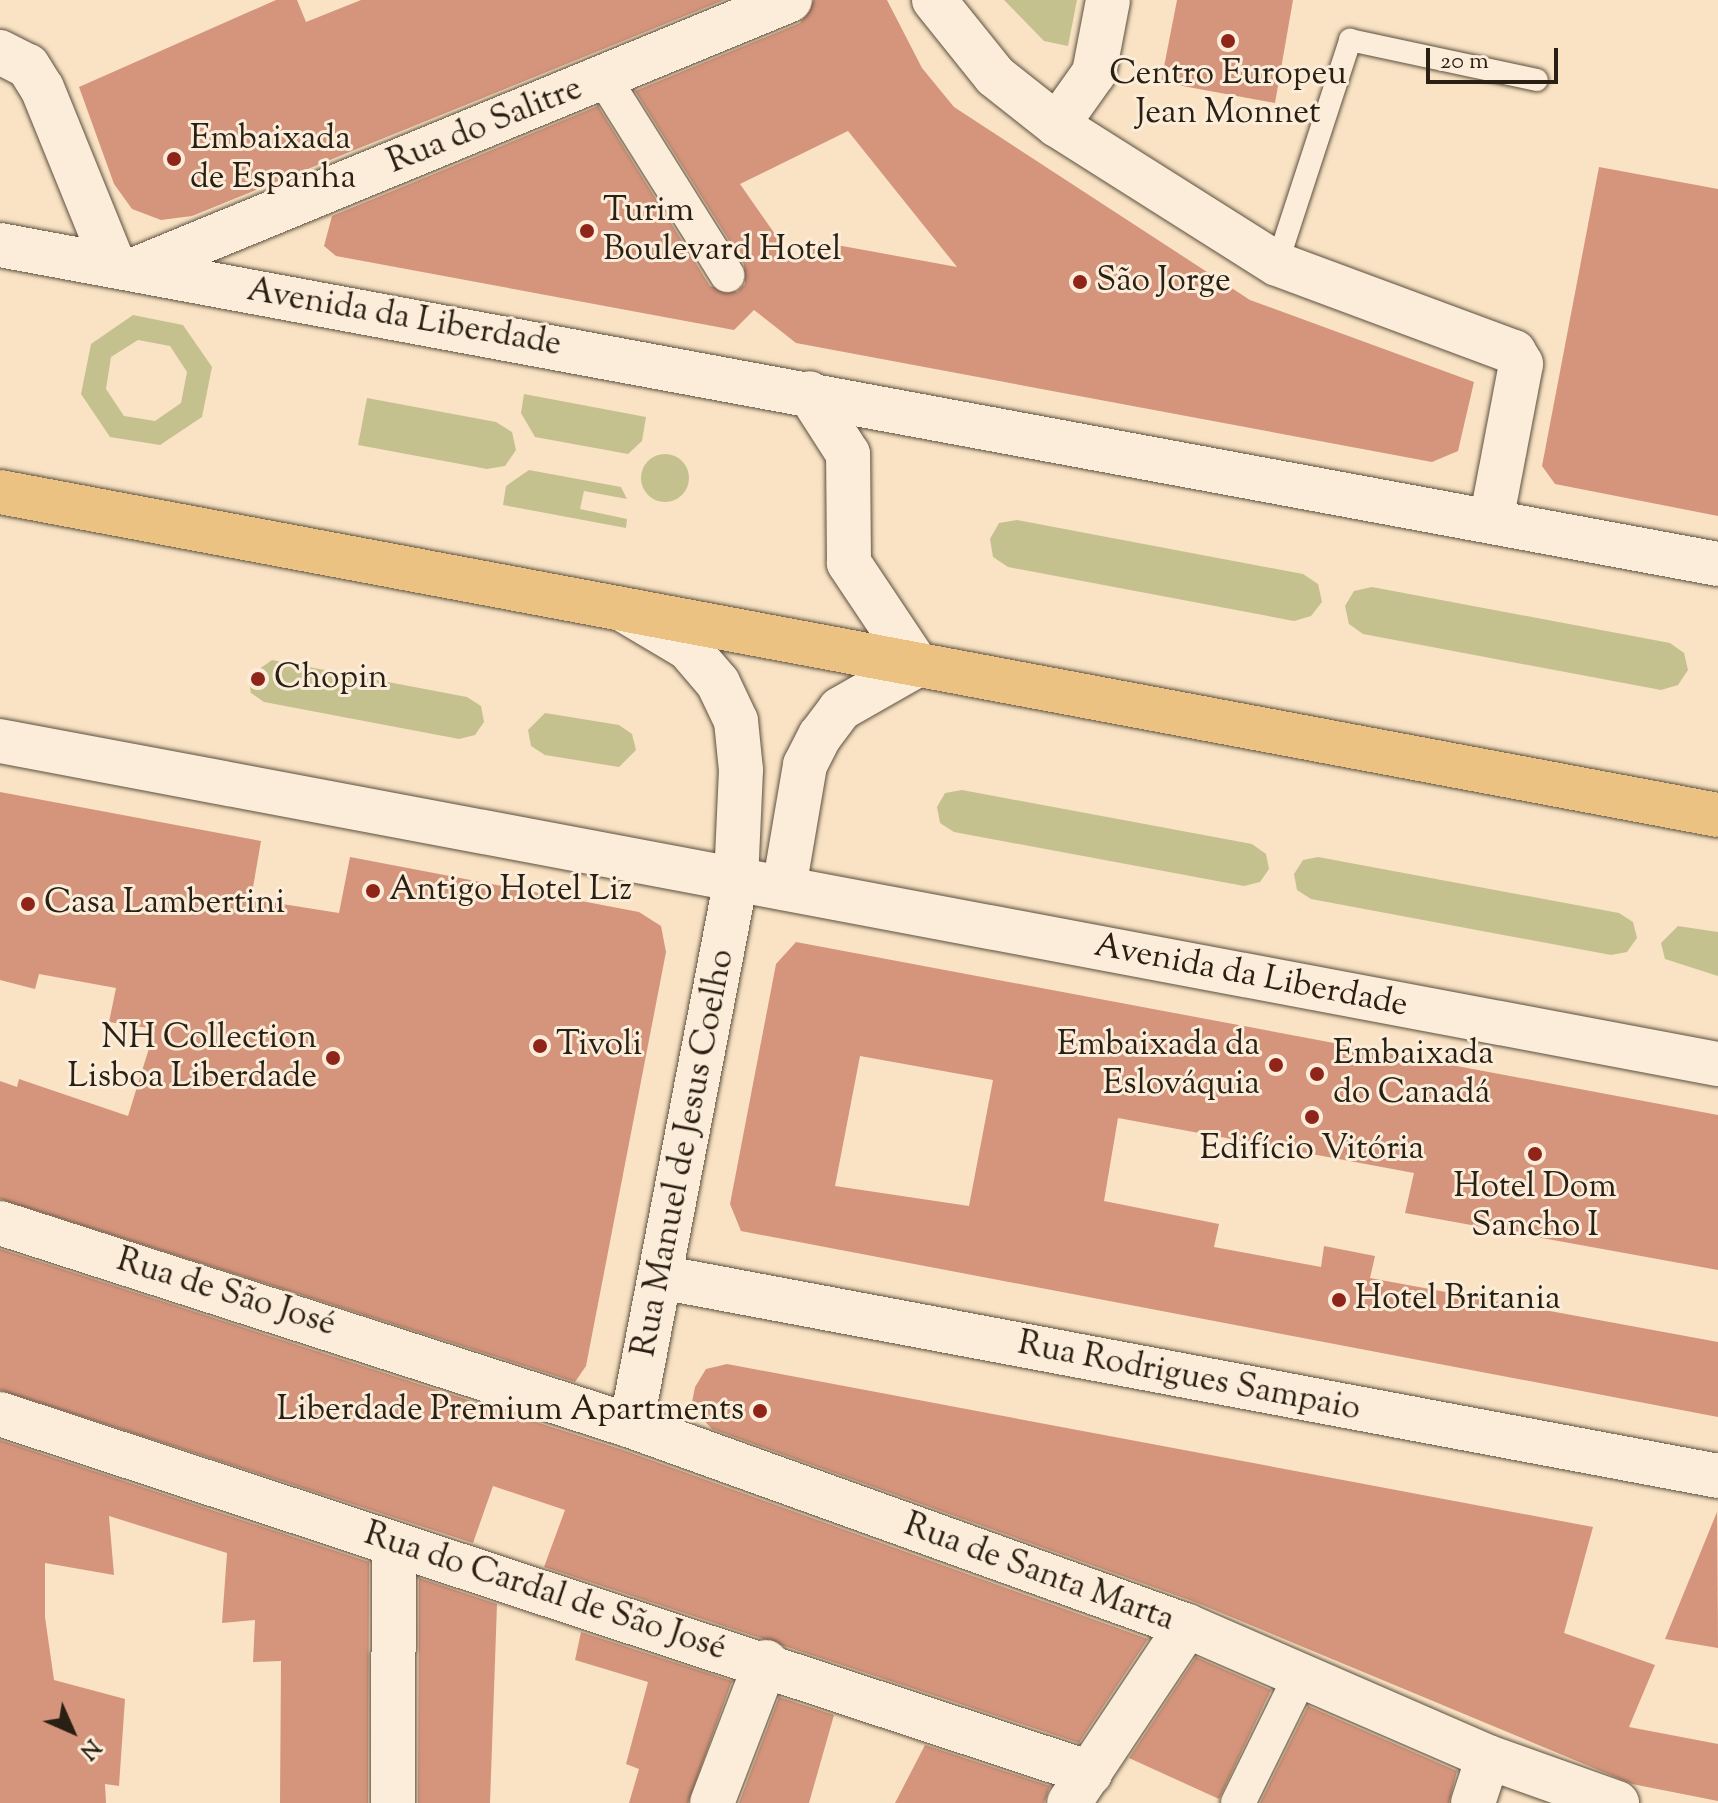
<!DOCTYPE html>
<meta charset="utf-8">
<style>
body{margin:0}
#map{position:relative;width:1718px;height:1803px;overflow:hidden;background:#f9e3c4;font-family:"Sorts Mill Goudy",serif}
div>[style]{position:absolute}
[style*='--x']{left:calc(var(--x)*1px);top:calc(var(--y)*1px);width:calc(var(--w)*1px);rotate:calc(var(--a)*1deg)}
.green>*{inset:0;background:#c5c18f}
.round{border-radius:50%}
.building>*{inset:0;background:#d5957c}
.roads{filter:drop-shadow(0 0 2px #5d503f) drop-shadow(0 0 2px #5d503f)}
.service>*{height:22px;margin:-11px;padding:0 11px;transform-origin:11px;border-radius:11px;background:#fbedd9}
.pedestrian>*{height:34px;margin:-17px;padding:0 17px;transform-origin:17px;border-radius:17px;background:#fbedd9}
.minor>*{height:44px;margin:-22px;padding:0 22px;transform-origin:22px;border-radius:22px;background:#fbedd9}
.primary>*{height:44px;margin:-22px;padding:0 22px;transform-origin:22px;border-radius:22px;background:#ecc282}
.dots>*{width:22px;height:22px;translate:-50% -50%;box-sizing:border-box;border:4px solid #fbedd9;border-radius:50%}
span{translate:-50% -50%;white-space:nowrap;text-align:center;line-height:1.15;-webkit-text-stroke:6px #fbedd9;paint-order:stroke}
.poi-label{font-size:34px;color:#291f13}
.left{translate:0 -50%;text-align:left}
.right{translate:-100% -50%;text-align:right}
.street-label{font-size:34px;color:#291f13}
.north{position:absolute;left:32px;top:1691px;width:80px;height:80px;-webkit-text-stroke:6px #fbedd9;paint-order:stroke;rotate:135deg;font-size:22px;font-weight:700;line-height:32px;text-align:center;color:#291f13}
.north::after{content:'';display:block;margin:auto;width:28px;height:36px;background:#291f13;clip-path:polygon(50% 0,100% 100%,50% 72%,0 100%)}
.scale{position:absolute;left:1426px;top:48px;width:132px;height:36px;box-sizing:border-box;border:4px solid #291f13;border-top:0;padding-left:10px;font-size:24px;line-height:28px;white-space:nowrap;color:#291f13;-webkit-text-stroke:6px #fbedd9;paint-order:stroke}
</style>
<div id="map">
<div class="green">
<i style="clip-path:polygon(1004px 0,1077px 0,1068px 46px,1044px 41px)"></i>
<i style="clip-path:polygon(evenodd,133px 315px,183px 325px,212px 367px,202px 417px,160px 445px,110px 437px,81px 394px,91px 344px,133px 315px,138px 340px,170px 346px,187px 372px,181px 403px,155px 421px,124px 416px,106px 389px,111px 357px,138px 340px)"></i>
<i style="clip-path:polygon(524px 394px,646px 417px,642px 441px,628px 454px,535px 437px,521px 413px)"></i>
<i style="clip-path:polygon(367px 398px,496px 422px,512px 432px,516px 450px,505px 466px,487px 469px,358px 445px)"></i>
<i class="round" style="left:641px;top:454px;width:48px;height:48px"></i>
<i style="clip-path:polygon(529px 470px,621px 487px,627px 499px,584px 491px,580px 509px,627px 519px,626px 528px,503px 505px,506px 486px)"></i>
<i style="clip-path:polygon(1017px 520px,1303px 574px,1318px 584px,1322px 602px,1311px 616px,1294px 621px,1008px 567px,993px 557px,990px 539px,999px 523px)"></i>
<i style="clip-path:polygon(1372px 587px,1670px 643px,1684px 653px,1688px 670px,1678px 685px,1661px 690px,1363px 634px,1349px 624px,1345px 606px,1354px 591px)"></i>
<i style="clip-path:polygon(272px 660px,467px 697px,481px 706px,484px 722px,475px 735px,459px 739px,264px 702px,251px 693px,248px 677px)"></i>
<i style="clip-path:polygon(545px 713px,619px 725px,632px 734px,636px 750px,619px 767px,545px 755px,531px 746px,528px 730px)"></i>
<i style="clip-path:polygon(962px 790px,1252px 844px,1266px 854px,1269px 869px,1260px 882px,1244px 886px,954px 832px,940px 823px,937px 807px,945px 793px)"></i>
<i style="clip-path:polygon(1318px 857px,1619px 913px,1633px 922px,1637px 938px,1627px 952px,1611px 955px,1311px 899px,1297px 890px,1294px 874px,1303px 860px)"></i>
<i style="clip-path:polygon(1678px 926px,1718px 932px,1718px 976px,1665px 959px,1661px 943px)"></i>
</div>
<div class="building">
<i style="clip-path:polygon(276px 0,297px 0,306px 22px,361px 0,724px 0,192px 216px,161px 220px,132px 209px,114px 184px,79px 87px)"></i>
<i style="clip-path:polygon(evenodd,814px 0,887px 0,922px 68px,954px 107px,1250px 300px,1474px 382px,1458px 451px,1432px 462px,796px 343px,754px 310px,734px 330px,336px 256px,324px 246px,332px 216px,598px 106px,710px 286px,737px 292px,745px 284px,744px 264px,635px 91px,800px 23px,814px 0,848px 131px,957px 267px,815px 241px,793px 260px,740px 184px,848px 131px)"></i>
<i style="clip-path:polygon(1177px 0,1293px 0,1275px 103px,1161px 82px)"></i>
<i style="clip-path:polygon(1599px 167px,1718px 189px,1718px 516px,1555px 484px,1542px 466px)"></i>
<i style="clip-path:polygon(0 792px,261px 841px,251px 899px,339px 913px,350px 857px,639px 912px,661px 926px,666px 952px,586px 1366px,575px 1382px,0 1199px,0 1081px,17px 1087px,19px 1079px,128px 1116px,155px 1029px,109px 1022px,116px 988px,39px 974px,35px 989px,0 980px)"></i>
<i style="clip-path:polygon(evenodd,796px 942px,1718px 1115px,1718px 1270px,1405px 1213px,1414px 1173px,1118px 1118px,1104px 1201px,1219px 1224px,1214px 1247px,1321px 1267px,1324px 1246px,1375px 1256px,1370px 1278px,1718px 1342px,1718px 1417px,741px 1231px,730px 1204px,776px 964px,796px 942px,860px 1056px,993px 1080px,969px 1206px,835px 1186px,860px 1056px)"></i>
<i style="clip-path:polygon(0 1249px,623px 1450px,1148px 1639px,1079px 1743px,544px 1567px,565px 1510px,493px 1486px,473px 1543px,0 1390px)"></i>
<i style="clip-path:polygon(727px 1364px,1593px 1527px,1564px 1633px,1655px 1665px,1629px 1727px,1718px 1744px,1718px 1801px,1632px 1784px,1195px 1602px,712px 1429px,691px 1407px,695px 1387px,706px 1369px)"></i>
<i style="clip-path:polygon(0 1440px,369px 1562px,368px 1803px,280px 1803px,281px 1661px,253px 1662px,255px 1620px,222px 1623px,227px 1553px,109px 1516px,114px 1575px,45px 1563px,45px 1617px,54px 1680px,125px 1699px,119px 1786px,105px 1784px,106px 1803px,0 1803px)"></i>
<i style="clip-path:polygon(1717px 1512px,1718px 1648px,1665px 1639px)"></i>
<i style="clip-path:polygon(419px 1578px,497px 1604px,490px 1803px,418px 1803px)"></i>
<i style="clip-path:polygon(581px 1632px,732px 1681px,688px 1803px,629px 1803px,639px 1769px,626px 1764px,648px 1682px,575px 1660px)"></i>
<i style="clip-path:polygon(1196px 1657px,1271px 1690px,1219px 1799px,1129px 1758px)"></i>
<i style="clip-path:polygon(779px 1697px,834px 1715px,809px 1803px,739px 1803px)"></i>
<i style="clip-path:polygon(1308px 1706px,1457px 1771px,1449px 1803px,1260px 1803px)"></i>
<i style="clip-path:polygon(925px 1745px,1050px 1786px,1044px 1803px,895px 1803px)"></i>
</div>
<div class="roads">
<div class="service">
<i style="--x:1277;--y:264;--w:236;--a:-71.9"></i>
<i style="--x:1350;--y:40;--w:191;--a:12.1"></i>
</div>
<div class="pedestrian">
<i style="--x:603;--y:77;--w:234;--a:57.9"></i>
<i style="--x:1238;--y:1803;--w:143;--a:-63.8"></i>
</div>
<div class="minor">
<i style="--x:934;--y:0;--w:97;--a:51.2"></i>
<i style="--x:995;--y:76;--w:79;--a:38.3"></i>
<i style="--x:1057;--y:125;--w:260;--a:32.3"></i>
<i style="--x:1277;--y:264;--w:253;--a:20.4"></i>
<i style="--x:1514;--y:352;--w:14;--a:60"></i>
<i style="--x:1521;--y:364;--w:160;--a:100.8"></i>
<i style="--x:0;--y:52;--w:31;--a:27"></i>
<i style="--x:28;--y:66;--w:26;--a:58"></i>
<i style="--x:42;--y:88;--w:191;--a:67.9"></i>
<i style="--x:1057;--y:125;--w:64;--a:-54.6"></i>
<i style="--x:1094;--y:73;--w:74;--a:-79.1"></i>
<i style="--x:0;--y:245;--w:1747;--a:10.52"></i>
<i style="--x:136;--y:269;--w:707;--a:-22.36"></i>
<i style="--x:624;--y:610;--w:74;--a:30.7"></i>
<i style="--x:688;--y:648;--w:46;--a:49.4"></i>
<i style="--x:718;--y:683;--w:42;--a:64.7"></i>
<i style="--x:736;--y:721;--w:49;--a:84.2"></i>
<i style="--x:741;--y:770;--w:109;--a:92.6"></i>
<i style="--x:736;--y:879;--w:557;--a:100.87"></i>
<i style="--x:0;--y:741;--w:1748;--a:10.65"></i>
<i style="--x:784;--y:888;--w:125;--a:-80.3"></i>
<i style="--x:805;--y:765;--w:33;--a:-63"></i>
<i style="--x:820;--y:736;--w:34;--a:-53"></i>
<i style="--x:840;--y:709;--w:89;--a:-29.7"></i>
<i style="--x:917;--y:665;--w:123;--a:-123.7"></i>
<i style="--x:849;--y:563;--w:109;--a:-90.5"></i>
<i style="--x:848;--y:454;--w:72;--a:-122.6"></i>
<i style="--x:0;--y:1223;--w:663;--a:17.83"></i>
<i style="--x:631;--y:1426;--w:591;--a:19.78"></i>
<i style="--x:1187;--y:1626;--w:328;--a:23.5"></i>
<i style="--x:1488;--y:1757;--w:137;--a:19.6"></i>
<i style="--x:660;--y:1277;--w:1077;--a:10.65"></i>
<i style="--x:0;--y:1414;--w:1148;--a:18.23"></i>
<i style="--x:393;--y:1803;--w:259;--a:-89.8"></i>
<i style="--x:712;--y:1803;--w:151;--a:-69"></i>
<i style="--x:1069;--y:1803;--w:213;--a:-56.3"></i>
<i style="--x:1473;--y:1803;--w:48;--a:-71.9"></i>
</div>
<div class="primary">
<i style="--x:0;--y:492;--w:1748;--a:10.65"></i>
</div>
</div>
<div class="dots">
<i style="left:1228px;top:41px;background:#8f2418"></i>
<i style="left:174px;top:159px;background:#8f2418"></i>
<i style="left:587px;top:231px;background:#8f2418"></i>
<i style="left:1080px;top:282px;background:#8f2418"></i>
<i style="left:258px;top:679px;background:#8f2418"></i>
<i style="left:373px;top:891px;background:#8f2418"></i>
<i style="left:28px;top:904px;background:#8f2418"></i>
<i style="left:540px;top:1046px;background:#8f2418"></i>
<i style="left:333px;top:1058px;background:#8f2418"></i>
<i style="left:1276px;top:1065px;background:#8f2418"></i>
<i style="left:1317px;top:1074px;background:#8f2418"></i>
<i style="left:1312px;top:1117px;background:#8f2418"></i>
<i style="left:1535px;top:1154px;background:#8f2418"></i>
<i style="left:1339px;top:1300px;background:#8f2418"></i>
<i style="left:760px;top:1411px;background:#8f2418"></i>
</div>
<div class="poi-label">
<span style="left:1228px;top:94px">Centro Europeu<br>Jean Monnet</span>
<span class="left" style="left:190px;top:159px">Embaixada<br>de Espanha</span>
<span class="left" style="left:603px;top:231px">Turim<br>Boulevard Hotel</span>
<span class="left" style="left:1096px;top:282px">São Jorge</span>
<span class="left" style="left:274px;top:679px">Chopin</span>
<span class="left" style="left:389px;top:891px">Antigo Hotel Liz</span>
<span class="left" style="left:44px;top:904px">Casa Lambertini</span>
<span class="right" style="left:317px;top:1058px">NH Collection<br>Lisboa Liberdade</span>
<span class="right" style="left:1260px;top:1065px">Embaixada da<br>Eslováquia</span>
<span class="left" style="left:556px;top:1046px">Tivoli</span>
<span class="left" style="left:1333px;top:1074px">Embaixada<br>do Canadá</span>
<span style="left:1312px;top:1150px">Edifício Vitória</span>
<span style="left:1535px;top:1207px">Hotel Dom<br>Sancho I</span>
<span class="left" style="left:1355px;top:1300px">Hotel Britania</span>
<span class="right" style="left:744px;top:1411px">Liberdade Premium Apartments</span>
</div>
<div class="street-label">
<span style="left:485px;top:126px;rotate:-22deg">Rua do Salitre</span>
<span style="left:404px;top:318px;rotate:10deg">Avenida da Liberdade</span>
<span style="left:1251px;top:976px;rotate:11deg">Avenida da Liberdade</span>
<span style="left:684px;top:1153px;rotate:-79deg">Rua Manuel de Jesus Coelho</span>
<span style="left:226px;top:1293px;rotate:17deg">Rua de São José</span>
<span style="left:1189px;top:1377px;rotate:11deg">Rua Rodrigues Sampaio</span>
<span style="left:1039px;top:1573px;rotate:20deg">Rua de Santa Marta</span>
<span style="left:545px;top:1592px;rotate:18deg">Rua do Cardal de São José</span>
</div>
<div class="north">N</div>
<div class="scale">20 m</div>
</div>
